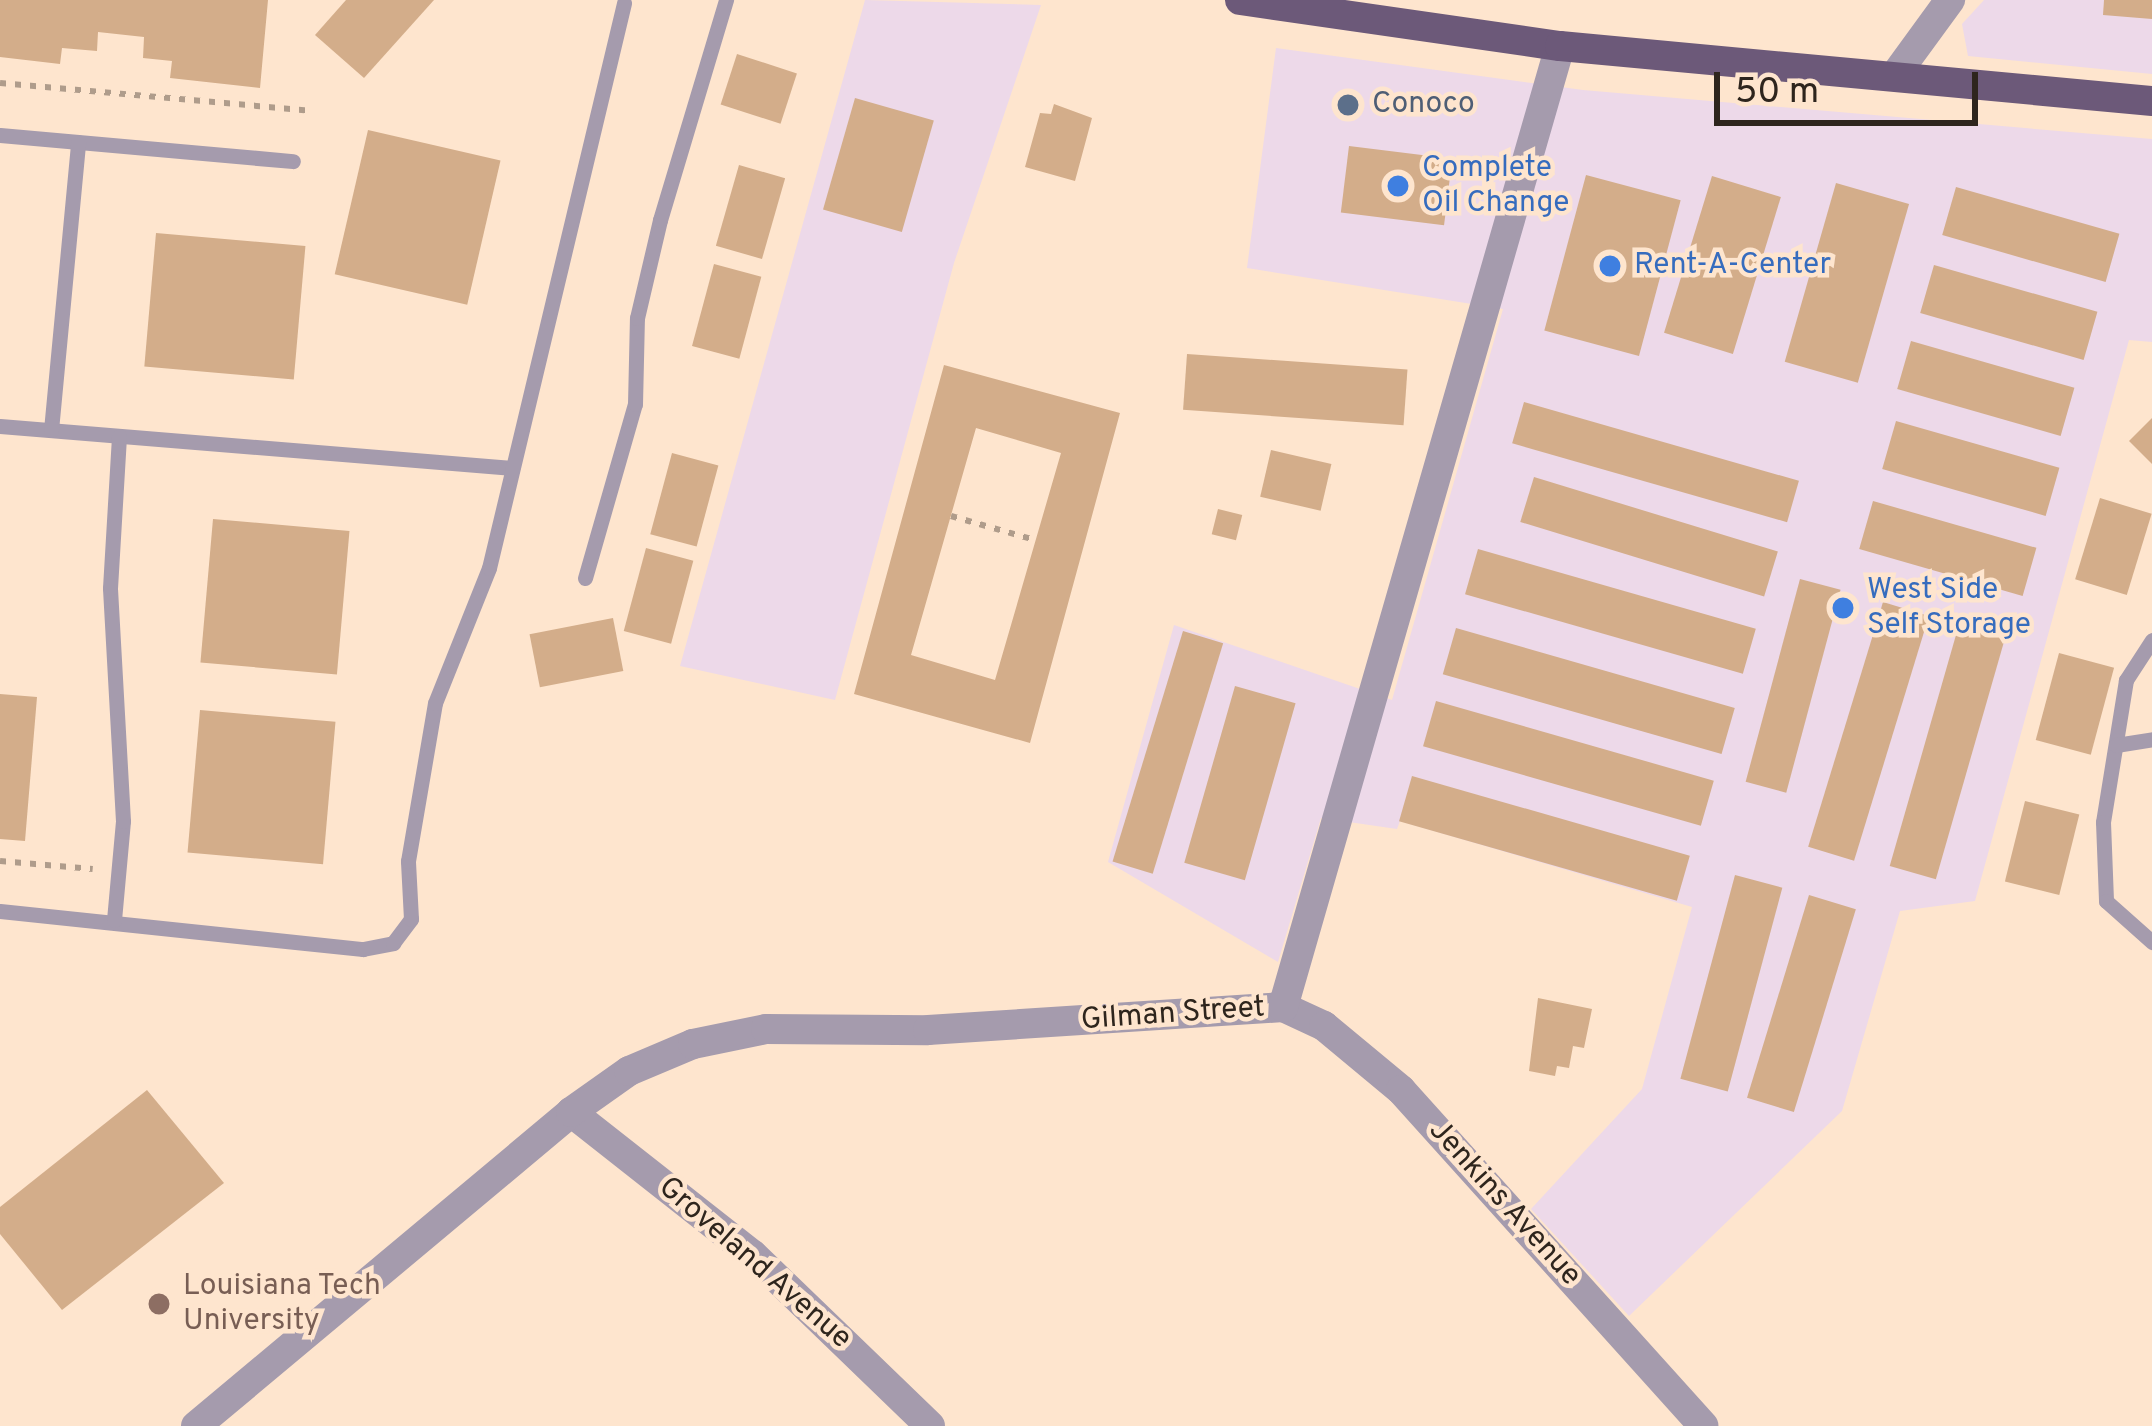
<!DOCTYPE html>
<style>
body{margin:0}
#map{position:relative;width:2152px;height:1426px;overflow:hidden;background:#fee5ce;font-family:Overpass,sans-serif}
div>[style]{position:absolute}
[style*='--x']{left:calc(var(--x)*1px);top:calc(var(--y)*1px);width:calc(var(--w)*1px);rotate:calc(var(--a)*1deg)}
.commercial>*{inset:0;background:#edd9e9}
.building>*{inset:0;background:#d3ad8a;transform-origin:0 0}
.path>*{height:6px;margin-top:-3px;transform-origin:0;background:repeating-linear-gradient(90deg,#af9c8b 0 6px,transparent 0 15px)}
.service>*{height:15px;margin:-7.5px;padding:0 7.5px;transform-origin:7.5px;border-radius:7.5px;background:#a59bad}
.minor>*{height:30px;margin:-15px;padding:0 15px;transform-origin:15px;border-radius:15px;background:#a59bad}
.primary>*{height:30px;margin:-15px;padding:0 15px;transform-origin:15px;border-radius:15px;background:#6c5979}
.dots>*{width:33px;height:33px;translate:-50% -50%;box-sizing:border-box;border:6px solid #fee5ce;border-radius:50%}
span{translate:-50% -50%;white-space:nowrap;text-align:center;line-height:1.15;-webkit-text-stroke:9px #fee5ce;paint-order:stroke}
.service-label{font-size:30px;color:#4e5e75}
.left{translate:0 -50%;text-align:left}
.shop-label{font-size:30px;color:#366cbe}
.street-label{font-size:30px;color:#2e251d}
.education-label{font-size:30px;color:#785e54}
.scale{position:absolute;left:1714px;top:72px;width:264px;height:54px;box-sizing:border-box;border:6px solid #2e251d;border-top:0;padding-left:15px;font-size:36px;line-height:42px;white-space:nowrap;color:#2e251d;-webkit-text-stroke:9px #fee5ce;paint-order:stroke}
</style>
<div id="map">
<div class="commercial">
<i style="clip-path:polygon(865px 0,1041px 5px,954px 263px,835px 700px,680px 666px)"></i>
<i style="clip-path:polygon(1984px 0,2152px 0,2152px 74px,1968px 56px,1962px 24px)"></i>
<i style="clip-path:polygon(1276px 48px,1583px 90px,2152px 139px,2152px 342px,2129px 340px,1975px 901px,1900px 911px,1842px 1111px,1629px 1316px,1531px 1209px,1642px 1089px,1692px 907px,1400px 821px,1397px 829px,1321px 818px,1278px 962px,1108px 862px,1174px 625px,1392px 700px,1503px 309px,1247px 268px)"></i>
</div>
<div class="building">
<i style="clip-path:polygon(0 0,268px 0,260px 88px,170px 78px,172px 61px,143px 58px,144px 37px,98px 32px,97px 51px,62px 48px,60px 64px,0 57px)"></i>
<i style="clip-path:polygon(346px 0,434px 0,364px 78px,315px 35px)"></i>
<i style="clip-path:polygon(2104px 0,2152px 0,2152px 19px,2103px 15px)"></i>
<i style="left:737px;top:54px;width:63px;height:53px;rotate:18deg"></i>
<i style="left:855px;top:98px;width:82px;height:116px;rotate:16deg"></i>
<i style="clip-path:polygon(1054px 104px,1092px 118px,1075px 181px,1025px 167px,1040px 113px,1051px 114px)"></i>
<i style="left:368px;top:130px;width:136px;height:148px;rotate:13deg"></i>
<i style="left:1349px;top:146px;width:104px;height:67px;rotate:7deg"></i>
<i style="left:739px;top:165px;width:48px;height:84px;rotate:16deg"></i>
<i style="left:1586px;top:175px;width:98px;height:161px;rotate:15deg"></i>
<i style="left:1712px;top:176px;width:72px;height:164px;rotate:17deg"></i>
<i style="left:1836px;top:183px;width:76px;height:186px;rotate:16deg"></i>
<i style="left:1956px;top:187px;width:170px;height:50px;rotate:16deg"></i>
<i style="left:156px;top:233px;width:150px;height:134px;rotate:5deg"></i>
<i style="left:714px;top:264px;width:49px;height:85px;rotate:15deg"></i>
<i style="left:1934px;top:265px;width:170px;height:50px;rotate:16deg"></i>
<i style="left:1911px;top:341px;width:170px;height:50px;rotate:16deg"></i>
<i style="left:1187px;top:354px;width:221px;height:56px;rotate:4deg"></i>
<i style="clip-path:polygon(evenodd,944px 365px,1120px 413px,1030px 743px,854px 694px,944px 365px,976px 428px,1061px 453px,995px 680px,911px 655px,976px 428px)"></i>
<i style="left:1524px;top:402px;width:286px;height:43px;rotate:16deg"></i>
<i style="clip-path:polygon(2152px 418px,2152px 464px,2129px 441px)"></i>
<i style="left:1896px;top:421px;width:170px;height:50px;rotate:16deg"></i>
<i style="left:1271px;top:450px;width:62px;height:48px;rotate:13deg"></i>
<i style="left:672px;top:453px;width:48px;height:84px;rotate:15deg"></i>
<i style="left:1534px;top:477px;width:255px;height:47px;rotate:17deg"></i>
<i style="left:2100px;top:498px;width:54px;height:85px;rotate:17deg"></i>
<i style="left:1873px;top:501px;width:170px;height:50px;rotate:16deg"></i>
<i style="left:1218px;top:509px;width:25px;height:26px;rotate:14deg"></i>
<i style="left:213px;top:519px;width:137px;height:144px;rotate:5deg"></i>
<i style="left:646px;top:548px;width:49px;height:86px;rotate:15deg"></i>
<i style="left:1478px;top:549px;width:289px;height:47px;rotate:16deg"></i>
<i style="left:1800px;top:579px;width:42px;height:210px;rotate:15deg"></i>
<i style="left:1883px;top:602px;width:48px;height:256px;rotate:17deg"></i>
<i style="left:613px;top:618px;width:54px;height:85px;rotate:79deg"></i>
<i style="left:1960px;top:621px;width:48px;height:255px;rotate:16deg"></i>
<i style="left:1456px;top:628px;width:290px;height:48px;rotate:16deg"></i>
<i style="left:1183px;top:631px;width:42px;height:241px;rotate:17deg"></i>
<i style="left:2059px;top:653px;width:57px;height:90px;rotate:15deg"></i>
<i style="left:1235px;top:686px;width:63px;height:184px;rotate:16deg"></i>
<i style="clip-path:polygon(0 694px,37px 697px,25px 841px,0 839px)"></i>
<i style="left:1436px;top:701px;width:289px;height:47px;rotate:16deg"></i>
<i style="left:200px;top:710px;width:136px;height:143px;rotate:5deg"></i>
<i style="left:1412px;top:776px;width:289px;height:47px;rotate:16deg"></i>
<i style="left:2025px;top:801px;width:56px;height:83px;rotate:14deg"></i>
<i style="left:1735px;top:875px;width:49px;height:211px;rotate:15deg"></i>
<i style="left:1809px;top:895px;width:49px;height:212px;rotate:17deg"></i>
<i style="clip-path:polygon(1538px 998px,1592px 1009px,1584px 1048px,1573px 1046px,1569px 1068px,1557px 1066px,1555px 1076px,1529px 1071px)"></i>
<i style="clip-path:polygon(147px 1090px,224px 1183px,62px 1310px,0 1234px,0 1207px)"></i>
</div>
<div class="path">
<i style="--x:0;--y:83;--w:314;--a:5.1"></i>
<i style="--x:951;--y:516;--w:87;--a:15.9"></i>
<i style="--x:0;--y:861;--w:93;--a:4.9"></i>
</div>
<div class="service">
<i style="--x:0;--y:135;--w:294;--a:5.1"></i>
<i style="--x:0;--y:426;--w:514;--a:4.69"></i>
<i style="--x:51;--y:430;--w:289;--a:-84.6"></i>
<i style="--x:585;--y:578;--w:181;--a:-74"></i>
<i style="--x:635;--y:404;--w:86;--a:-88.7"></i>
<i style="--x:637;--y:318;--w:101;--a:-76.8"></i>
<i style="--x:660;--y:220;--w:230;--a:-73.3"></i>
<i style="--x:2152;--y:640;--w:48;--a:123"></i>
<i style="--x:2126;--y:680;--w:144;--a:99.2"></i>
<i style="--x:2103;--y:822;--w:79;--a:87.8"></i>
<i style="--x:2106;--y:901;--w:62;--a:41.7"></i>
<i style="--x:2116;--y:745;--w:36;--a:-9"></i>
<i style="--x:0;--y:911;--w:365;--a:6"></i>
<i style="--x:363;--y:949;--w:31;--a:-11"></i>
<i style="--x:393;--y:943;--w:30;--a:-53"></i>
<i style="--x:411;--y:919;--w:58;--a:-93"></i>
<i style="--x:408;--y:861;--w:160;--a:-80.3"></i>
<i style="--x:435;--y:703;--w:145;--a:-68.2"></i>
<i style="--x:489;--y:568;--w:581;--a:-76.56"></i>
<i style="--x:114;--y:920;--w:99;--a:-84.8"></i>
<i style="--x:123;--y:821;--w:233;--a:-93.2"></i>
<i style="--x:110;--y:588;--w:152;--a:-86.6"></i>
</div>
<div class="minor">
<i style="--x:1896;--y:74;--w:92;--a:-53.9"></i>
<i style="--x:1283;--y:1007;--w:45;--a:24.9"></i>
<i style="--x:1324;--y:1026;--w:100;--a:39.7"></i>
<i style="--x:1401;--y:1090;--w:452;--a:48"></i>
<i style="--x:571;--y:1112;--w:231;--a:38.2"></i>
<i style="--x:753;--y:1255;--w:246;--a:44"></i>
<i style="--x:196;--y:1426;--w:489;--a:-39.9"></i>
<i style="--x:571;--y:1112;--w:71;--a:-35.3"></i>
<i style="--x:629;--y:1071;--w:69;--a:-22.9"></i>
<i style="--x:693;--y:1044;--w:75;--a:-11.6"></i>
<i style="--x:766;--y:1029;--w:162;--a:0.4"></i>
<i style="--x:928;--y:1030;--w:356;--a:-3.7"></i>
<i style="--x:1283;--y:1007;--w:1000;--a:-73.92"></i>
</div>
<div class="primary">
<i style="--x:1240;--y:0;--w:323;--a:8.2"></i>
<i style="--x:1560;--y:46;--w:595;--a:5.31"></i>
</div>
<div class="dots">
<i style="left:1348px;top:105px;background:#5c6f8a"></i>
<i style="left:1398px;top:186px;background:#3f7fe0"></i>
<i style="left:1610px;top:266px;background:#3f7fe0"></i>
<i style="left:1843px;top:608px;background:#3f7fe0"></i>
<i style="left:159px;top:1304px;background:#8d6e63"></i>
</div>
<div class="service-label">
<span class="left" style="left:1372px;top:105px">Conoco</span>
</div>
<div class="shop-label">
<span class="left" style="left:1422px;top:186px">Complete<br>Oil Change</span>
<span class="left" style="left:1634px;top:266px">Rent-A-Center</span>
<span class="left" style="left:1867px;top:608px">West Side<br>Self Storage</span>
</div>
<div class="street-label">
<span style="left:1173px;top:1015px;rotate:-4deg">Gilman Street</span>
<span style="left:1504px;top:1204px;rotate:48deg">Jenkins Avenue</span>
<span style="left:754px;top:1264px;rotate:41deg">Groveland Avenue</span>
</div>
<div class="education-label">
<span class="left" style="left:183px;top:1304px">Louisiana Tech<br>University</span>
</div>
<div class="scale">50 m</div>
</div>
